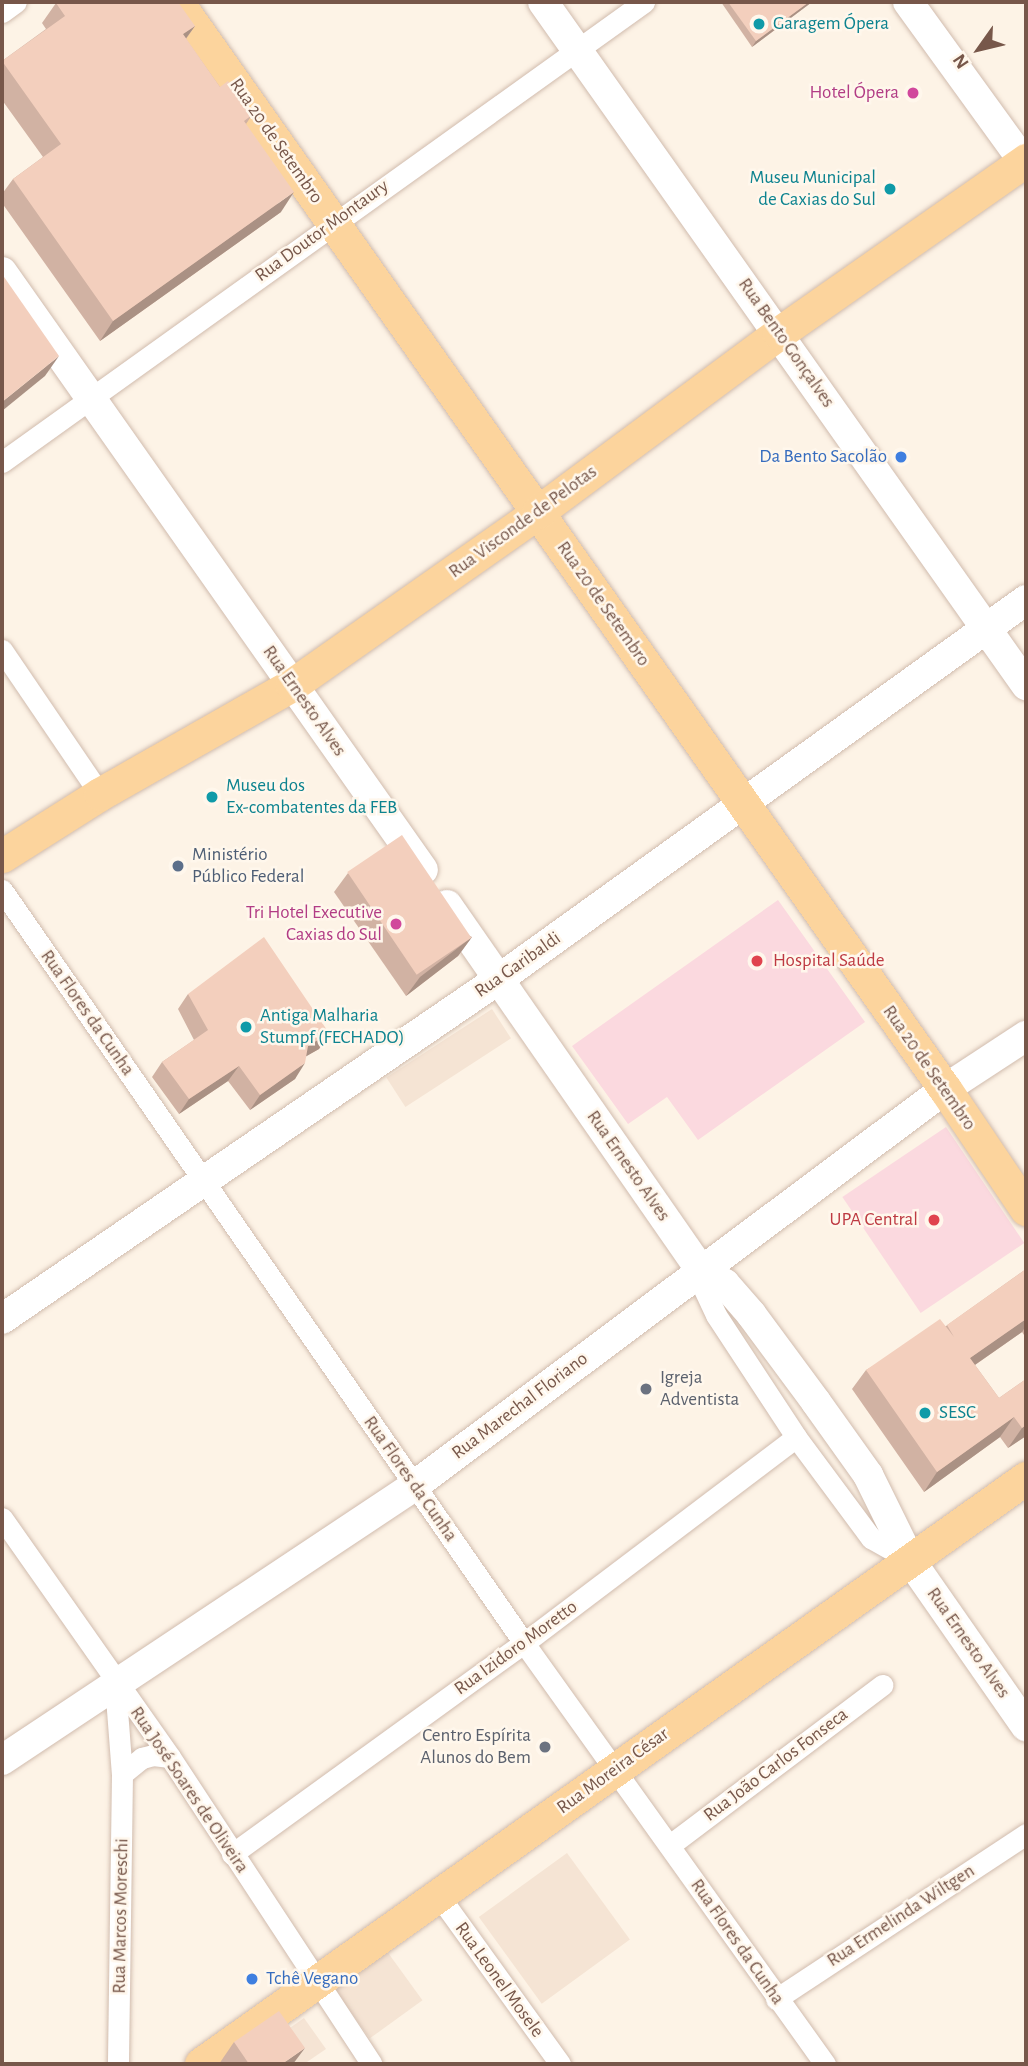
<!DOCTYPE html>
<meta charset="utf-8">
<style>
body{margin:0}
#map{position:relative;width:1028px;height:2066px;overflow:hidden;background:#fdf3e6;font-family:"Alegreya Sans",sans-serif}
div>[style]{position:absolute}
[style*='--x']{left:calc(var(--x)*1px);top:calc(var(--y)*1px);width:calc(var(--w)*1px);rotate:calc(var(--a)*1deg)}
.residential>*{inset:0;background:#f5e4d4;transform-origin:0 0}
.medical>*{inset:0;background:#fbd9df;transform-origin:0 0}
.roads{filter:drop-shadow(0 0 2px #d1bcae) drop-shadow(0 0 2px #d1bcae)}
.street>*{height:21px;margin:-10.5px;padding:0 10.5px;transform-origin:10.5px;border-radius:10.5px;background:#fff}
.secondary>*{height:30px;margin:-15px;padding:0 15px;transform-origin:15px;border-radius:15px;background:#fff}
.primary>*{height:33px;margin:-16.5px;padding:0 16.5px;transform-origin:16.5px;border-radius:16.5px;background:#fcd49d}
.wall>*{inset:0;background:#d1b2a3}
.shaded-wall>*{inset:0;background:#aa9184}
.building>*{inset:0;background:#f3cfbd;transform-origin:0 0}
.dots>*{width:19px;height:19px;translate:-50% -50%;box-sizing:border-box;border:4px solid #fff7ec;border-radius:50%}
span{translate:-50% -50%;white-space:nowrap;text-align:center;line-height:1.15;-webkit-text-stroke:5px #fff7ec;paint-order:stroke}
.culture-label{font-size:19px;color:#0d838f}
.left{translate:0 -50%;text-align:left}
.right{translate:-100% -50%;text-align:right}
.hotel-label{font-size:19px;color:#b23c85}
.street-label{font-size:19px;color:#77574a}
.shop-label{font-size:19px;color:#366cbe}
.service-label{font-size:19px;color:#4e5e75}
.health-label{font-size:19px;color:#be3a42}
.worship-label{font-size:19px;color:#5b616d}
.frame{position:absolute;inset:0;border:4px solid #77574a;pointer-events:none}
.north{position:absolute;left:944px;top:14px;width:70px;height:70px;-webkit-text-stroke:5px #fff7ec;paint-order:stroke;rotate:236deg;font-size:19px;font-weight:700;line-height:28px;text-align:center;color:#77574a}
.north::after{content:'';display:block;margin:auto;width:24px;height:32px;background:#77574a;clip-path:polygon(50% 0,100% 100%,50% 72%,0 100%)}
</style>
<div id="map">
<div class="residential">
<i style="left:492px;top:1009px;width:35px;height:126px;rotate:57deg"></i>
<i style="left:567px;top:1853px;width:107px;height:109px;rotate:54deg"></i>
<i style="left:386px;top:1950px;width:62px;height:65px;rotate:54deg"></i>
<i style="clip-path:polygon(304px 2018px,326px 2049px,304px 2064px,285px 2064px,270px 2042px)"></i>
</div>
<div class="medical">
<i style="clip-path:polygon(778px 900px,865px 1022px,698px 1140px,667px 1097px,628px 1124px,572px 1046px)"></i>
<i style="left:946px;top:1127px;width:140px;height:125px;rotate:56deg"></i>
</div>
<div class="roads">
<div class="street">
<i style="--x:2;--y:12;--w:17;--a:-36"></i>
<i style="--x:2;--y:462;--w:790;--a:-35.62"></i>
<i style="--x:2;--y:650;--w:174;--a:55.8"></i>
<i style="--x:2;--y:890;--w:916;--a:55.27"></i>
<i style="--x:524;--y:1643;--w:518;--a:54.44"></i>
<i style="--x:700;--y:1269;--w:18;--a:81"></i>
<i style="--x:703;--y:1287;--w:31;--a:65"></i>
<i style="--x:716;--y:1315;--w:146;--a:56.7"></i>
<i style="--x:796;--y:1437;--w:126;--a:53.4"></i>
<i style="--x:871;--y:1538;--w:45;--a:29.4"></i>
<i style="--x:2;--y:1518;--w:292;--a:54.9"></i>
<i style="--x:170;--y:1757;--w:367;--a:56.7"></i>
<i style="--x:115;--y:1684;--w:90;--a:85.6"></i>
<i style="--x:122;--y:1774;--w:290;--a:90.8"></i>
<i style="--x:122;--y:1774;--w:26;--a:-39"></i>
<i style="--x:142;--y:1758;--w:11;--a:-15"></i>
<i style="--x:153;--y:1755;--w:17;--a:7"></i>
<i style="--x:670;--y:1845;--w:266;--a:-37"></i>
<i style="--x:232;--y:1854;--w:360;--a:-35.9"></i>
<i style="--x:524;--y:1643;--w:341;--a:-37.1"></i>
<i style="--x:439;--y:1896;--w:207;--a:54.2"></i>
<i style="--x:776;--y:1999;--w:300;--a:-33.4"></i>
</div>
<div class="secondary">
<i style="--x:543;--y:2;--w:837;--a:54.73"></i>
<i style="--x:908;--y:2;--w:201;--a:54.1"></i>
<i style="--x:2;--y:272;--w:731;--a:54.85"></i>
<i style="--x:447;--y:905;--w:443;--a:55.2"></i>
<i style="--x:700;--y:1269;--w:29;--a:31"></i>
<i style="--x:725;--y:1284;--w:40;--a:49"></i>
<i style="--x:751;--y:1314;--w:109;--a:53.5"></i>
<i style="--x:816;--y:1402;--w:90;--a:54.5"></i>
<i style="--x:868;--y:1475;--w:95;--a:63.7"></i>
<i style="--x:910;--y:1560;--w:203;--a:55.1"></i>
<i style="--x:2;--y:1319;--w:602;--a:-34.38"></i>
<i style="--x:499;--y:979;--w:649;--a:-35.72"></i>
<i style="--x:2;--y:1760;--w:495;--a:-33.6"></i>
<i style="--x:414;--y:1486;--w:663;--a:-36.78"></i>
<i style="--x:945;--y:1089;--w:97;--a:-33.2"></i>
</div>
<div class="primary">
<i style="--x:177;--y:2;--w:1331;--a:54.76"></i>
<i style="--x:945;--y:1089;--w:145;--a:56"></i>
<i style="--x:2;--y:856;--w:116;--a:-32.3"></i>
<i style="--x:100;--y:794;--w:221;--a:-29.6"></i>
<i style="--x:292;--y:685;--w:301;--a:-35.1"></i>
<i style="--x:538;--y:512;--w:300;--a:-36.6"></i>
<i style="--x:779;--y:333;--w:302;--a:-35"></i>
<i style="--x:201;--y:2064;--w:1012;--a:-35.39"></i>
</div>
</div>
<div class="wall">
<i style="clip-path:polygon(721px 2px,812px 2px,752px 47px)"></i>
<i style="clip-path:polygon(56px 3px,195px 26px,186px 39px,220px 87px,252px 115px,246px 124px,281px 212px,100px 341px,2px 203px,2px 194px,13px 179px,43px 157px,2px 100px,2px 61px,46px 29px,42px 23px)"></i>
<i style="clip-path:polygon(348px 873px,472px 937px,458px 956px,406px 996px,334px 892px)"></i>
<i style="clip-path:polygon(188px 994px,329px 1033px,319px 1049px,306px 1056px,295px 1079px,250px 1110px,228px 1081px,179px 1114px,152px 1077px,162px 1062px,194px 1040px,178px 1009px)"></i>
<i style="clip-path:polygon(1026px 1269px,1026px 1338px,1022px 1332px,975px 1365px,999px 1398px,1026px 1379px,1026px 1436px,1008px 1448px,1000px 1437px,924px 1492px,852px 1389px,866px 1370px,946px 1326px)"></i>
<i style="clip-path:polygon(234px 2042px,293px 2064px,219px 2064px)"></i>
</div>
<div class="shaded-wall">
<i style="clip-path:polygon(809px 2px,812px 2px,752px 47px,756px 41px)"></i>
<i style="clip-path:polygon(195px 26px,181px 45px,183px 34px)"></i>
<i style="clip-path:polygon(294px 192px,281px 212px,100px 341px,113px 321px)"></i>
<i style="clip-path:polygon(59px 356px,45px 376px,2px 411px,2px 402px)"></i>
<i style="clip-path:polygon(472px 937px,458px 956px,406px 996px,420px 977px)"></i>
<i style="clip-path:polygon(329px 1033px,319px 1049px,298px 1061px,308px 1046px)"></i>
<i style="clip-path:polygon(305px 1063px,295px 1079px,250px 1110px,260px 1095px)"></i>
<i style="clip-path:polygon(239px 1066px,228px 1081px,179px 1114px,189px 1099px)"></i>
<i style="clip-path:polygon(1026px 1319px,1026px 1326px,1022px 1332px,956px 1378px,970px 1358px)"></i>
<i style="clip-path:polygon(1014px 1417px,1000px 1437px,924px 1492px,937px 1472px)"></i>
<i style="clip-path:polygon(1026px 1425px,1026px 1436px,1008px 1448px,1022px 1428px)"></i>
<i style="clip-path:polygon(305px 2048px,293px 2064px,282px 2064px)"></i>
</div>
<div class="building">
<i style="clip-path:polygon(57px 2px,178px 2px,195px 26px,183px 34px,220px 87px,228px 81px,252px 115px,244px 121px,294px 192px,113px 321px,13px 179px,61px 144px,2px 61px,65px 16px,56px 3px)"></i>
<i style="clip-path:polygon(728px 2px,809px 2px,756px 41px)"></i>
<i style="clip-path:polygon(2px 274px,59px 356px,2px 402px)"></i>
<i style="left:402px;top:835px;width:124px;height:66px;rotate:56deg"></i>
<i style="clip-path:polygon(264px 937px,329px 1033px,308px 1046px,305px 1063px,260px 1095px,239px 1066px,189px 1099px,162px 1062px,208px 1030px,188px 994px)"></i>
<i style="clip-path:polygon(1026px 1269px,1026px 1319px,970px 1358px,999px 1398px,1026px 1379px,1026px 1425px,1022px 1428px,1014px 1417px,937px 1472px,866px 1370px,940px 1319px,954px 1337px,947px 1325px)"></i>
<i style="clip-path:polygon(279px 2011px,305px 2048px,282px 2064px,249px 2064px,234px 2042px)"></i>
</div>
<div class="dots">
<i style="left:759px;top:24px;background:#0f9aa8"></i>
<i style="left:913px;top:93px;background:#d1479c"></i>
<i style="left:890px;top:189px;background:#0f9aa8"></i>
<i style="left:901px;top:457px;background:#3f7fe0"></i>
<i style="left:212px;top:797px;background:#0f9aa8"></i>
<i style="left:178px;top:866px;background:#5c6f8a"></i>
<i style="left:396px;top:924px;background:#d1479c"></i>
<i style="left:757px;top:961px;background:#e0444e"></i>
<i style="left:246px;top:1027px;background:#0f9aa8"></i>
<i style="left:934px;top:1220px;background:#e0444e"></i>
<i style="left:646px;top:1389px;background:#6b7280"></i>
<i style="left:925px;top:1413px;background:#0f9aa8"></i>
<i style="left:545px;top:1747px;background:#6b7280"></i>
<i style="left:252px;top:1979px;background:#3f7fe0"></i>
</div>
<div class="culture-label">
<span class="left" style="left:773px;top:24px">Garagem Ópera</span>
<span class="right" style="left:876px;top:189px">Museu Municipal<br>de Caxias do Sul</span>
<span class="left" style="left:226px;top:797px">Museu dos<br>Ex-combatentes da FEB</span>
<span class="left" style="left:260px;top:1027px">Antiga Malharia<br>Stumpf (FECHADO)</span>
<span class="left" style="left:939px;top:1413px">SESC</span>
</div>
<div class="hotel-label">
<span class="right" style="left:899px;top:93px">Hotel Ópera</span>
<span class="right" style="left:382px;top:924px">Tri Hotel Executive<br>Caxias do Sul</span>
</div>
<div class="street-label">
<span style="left:276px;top:141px;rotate:55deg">Rua 20 de Setembro</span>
<span style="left:322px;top:231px;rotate:-36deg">Rua Doutor Montaury</span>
<span style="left:786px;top:343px;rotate:55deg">Rua Bento Gonçalves</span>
<span style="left:523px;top:522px;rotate:-36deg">Rua Visconde de Pelotas</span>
<span style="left:603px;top:604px;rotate:55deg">Rua 20 de Setembro</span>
<span style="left:304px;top:701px;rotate:55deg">Rua Ernesto Alves</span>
<span style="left:518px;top:965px;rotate:-35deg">Rua Garibaldi</span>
<span style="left:87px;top:1013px;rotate:55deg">Rua Flores da Cunha</span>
<span style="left:929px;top:1068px;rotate:55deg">Rua 20 de Setembro</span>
<span style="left:628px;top:1166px;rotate:55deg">Rua Ernesto Alves</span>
<span style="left:520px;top:1406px;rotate:-37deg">Rua Marechal Floriano</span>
<span style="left:410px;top:1479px;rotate:55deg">Rua Flores da Cunha</span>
<span style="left:968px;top:1643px;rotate:55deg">Rua Ernesto Alves</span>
<span style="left:516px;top:1648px;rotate:-36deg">Rua Izidoro Moretto</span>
<span style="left:776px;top:1765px;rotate:-37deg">Rua João Carlos Fonseca</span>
<span style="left:613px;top:1771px;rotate:-36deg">Rua Moreira César</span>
<span style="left:189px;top:1790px;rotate:56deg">Rua José Soares de Oliveira</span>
<span style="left:121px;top:1916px;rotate:-89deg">Rua Marcos Moreschi</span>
<span style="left:901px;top:1916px;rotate:-33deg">Rua Ermelinda Wiltgen</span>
<span style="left:737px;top:1942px;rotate:55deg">Rua Flores da Cunha</span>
<span style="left:499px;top:1980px;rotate:54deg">Rua Leonel Mosele</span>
</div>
<div class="shop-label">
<span class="right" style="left:887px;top:457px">Da Bento Sacolão</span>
<span class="left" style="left:266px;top:1979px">Tchê Vegano</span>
</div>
<div class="service-label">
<span class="left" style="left:192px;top:866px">Ministério<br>Público Federal</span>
</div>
<div class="health-label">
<span class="left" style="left:773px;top:961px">Hospital Saúde</span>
<span class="right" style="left:918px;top:1220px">UPA Central</span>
</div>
<div class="worship-label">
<span class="left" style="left:660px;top:1389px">Igreja<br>Adventista</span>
<span class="right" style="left:531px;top:1747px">Centro Espírita<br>Alunos do Bem</span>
</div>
<div class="frame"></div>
<div class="north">N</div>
</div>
